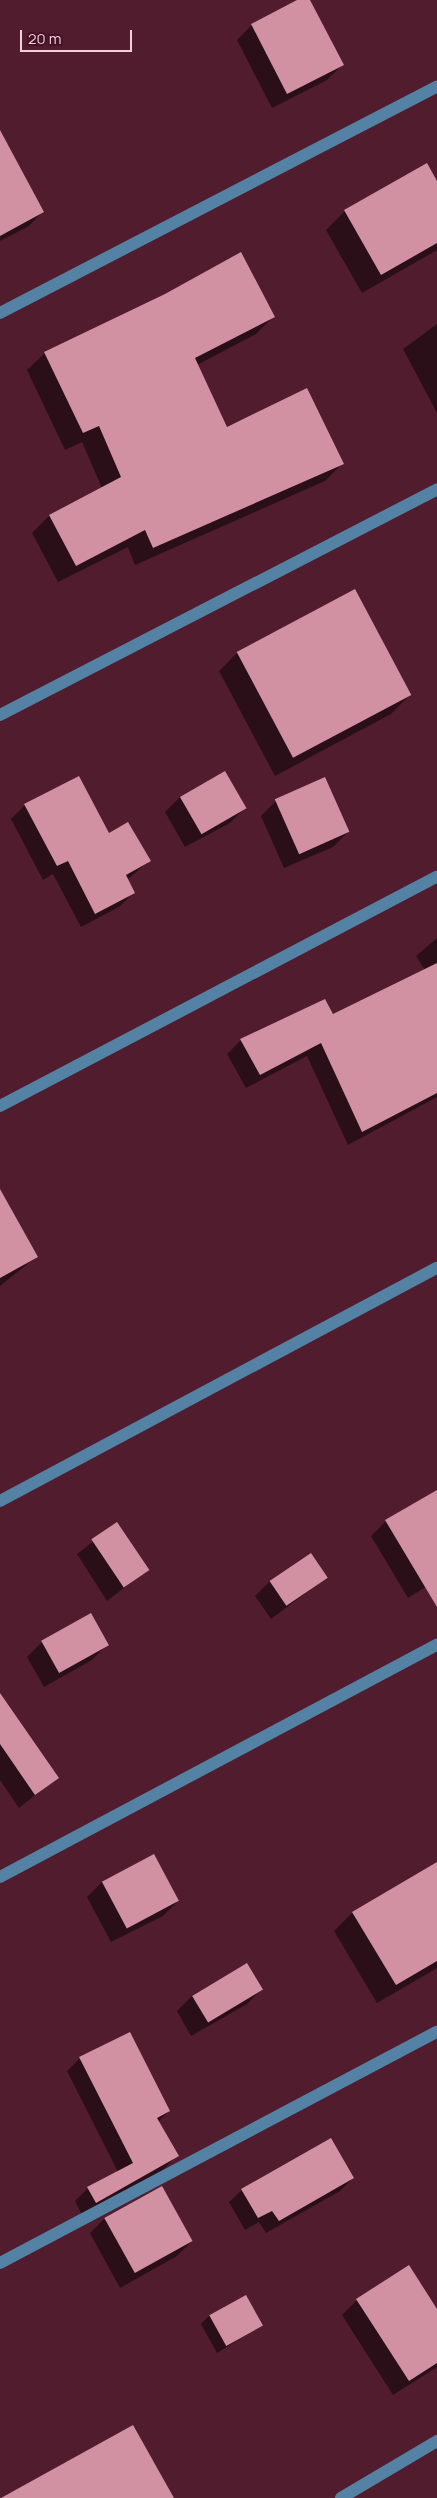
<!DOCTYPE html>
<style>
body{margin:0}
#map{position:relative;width:437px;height:2498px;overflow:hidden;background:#501c2e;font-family:Manrope,sans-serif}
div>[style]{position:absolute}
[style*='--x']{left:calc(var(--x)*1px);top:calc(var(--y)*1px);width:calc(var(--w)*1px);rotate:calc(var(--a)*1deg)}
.shadow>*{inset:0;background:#0007}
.building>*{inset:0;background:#d191a2;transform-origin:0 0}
.minor>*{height:12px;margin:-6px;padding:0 6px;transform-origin:6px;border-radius:6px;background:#5482a4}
span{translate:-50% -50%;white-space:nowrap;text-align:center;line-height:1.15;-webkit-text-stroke:5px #451125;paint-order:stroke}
.scale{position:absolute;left:20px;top:30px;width:112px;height:22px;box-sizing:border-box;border:2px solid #f2cfd8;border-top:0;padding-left:6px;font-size:15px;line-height:18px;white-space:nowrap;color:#f2cfd8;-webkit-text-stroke:4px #451125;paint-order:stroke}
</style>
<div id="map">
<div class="shadow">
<i style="clip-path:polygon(300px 0,308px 0,342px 65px,327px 80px,272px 108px,237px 40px,252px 25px)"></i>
<i style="clip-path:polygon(0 149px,43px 211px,29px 226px,0 241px)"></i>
<i style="clip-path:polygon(437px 183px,437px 250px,362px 293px,326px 230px,345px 211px)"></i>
<i style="clip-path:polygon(273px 317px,256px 334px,197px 365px,227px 428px,342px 464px,325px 481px,135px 565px,128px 547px,58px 582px,32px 533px,49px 516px,102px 488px,82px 442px,65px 450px,27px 370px,45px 353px)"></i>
<i style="clip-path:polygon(437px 324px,437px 413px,403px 349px)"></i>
<i style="clip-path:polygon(237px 653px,410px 695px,391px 714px,275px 776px,219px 671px)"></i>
<i style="clip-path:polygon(180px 797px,245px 808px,230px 823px,185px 847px,165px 812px)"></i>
<i style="clip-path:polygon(276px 801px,348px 832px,333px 847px,284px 868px,261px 816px)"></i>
<i style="clip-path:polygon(25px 805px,108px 834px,149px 861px,127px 880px,134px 892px,119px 907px,81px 927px,53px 874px,43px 880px,11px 819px)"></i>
<i style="clip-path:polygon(437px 938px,437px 1097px,348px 1145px,307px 1056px,246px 1088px,227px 1054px,241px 1040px,332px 1015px,425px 970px,416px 956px)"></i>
<i style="clip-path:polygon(0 1192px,36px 1257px,0 1286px)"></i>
<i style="clip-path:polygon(437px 1491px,437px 1580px,408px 1598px,371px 1536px,386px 1521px)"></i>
<i style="clip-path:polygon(117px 1523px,147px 1570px,107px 1601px,77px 1554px)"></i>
<i style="clip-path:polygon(326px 1578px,271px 1619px,255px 1596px,270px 1581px)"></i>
<i style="clip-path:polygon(90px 1615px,107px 1645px,92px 1660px,44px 1687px,27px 1657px,42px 1642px)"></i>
<i style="clip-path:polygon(0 1725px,58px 1777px,19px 1808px,0 1780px)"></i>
<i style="clip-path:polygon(437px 1865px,437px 1968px,377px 2003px,334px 1931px,353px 1912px)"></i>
<i style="clip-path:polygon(102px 1882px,178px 1901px,163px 1916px,111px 1942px,87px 1897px)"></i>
<i style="clip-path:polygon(247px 1965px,261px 1990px,247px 2004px,191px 2036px,177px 2011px,192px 1996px)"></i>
<i style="clip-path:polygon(80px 2058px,169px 2111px,158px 2122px,177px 2155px,164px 2169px,82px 2215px,75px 2201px,88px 2188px,118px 2172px,67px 2071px)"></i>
<i style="clip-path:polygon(353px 2178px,340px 2191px,266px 2233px,259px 2222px,245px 2230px,229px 2202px,242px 2190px)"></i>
<i style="clip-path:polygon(162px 2188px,192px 2241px,177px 2256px,120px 2288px,90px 2233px,105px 2218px)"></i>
<i style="clip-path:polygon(357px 2300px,437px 2311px,437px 2367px,393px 2395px,342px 2315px)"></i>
<i style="clip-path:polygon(209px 2316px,261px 2326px,217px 2353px,201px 2324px)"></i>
</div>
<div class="building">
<i style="clip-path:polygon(297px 0,310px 0,344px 65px,287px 94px,251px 24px)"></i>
<i style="clip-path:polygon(0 130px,44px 212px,0 236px)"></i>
<i style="clip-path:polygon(427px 163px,437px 181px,437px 243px,381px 275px,344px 210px)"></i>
<i style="clip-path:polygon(241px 252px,275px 317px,195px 358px,227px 427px,307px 388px,344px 464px,153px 548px,145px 530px,76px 566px,49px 515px,121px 477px,99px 426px,83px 433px,44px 352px,165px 294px)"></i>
<i style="left:355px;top:589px;width:120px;height:134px;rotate:62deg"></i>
<i style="left:225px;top:771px;width:43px;height:52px;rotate:60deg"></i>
<i style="clip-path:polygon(79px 776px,109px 833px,128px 822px,151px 861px,126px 875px,135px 893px,95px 914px,68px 861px,57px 866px,24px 804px)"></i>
<i style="left:325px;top:777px;width:60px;height:55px;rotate:66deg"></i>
<i style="clip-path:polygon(437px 963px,437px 1093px,362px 1132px,321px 1043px,260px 1075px,240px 1039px,325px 999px,333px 1014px)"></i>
<i style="clip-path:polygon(0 1189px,38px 1257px,0 1278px)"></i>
<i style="clip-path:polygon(437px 1490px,437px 1607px,385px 1520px)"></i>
<i style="left:117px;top:1522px;width:58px;height:31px;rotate:56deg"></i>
<i style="left:311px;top:1553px;width:30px;height:50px;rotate:56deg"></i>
<i style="left:91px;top:1613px;width:37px;height:57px;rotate:61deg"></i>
<i style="clip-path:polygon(0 1693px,59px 1778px,35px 1795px,0 1744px)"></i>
<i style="left:154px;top:1854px;width:53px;height:59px;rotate:62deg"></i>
<i style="clip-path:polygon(437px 1862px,437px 1961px,396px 1985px,352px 1912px)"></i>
<i style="left:247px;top:1963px;width:31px;height:64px;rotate:59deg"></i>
<i style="clip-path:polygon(130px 2032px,170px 2111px,157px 2118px,179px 2156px,96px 2203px,87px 2187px,133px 2163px,79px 2057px)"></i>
<i style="clip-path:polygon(331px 2138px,354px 2178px,279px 2221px,272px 2211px,258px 2218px,241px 2189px)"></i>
<i style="left:162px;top:2186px;width:63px;height:66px;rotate:61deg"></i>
<i style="clip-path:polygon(409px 2265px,437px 2309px,437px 2363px,409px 2381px,356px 2299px)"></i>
<i style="left:246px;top:2295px;width:35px;height:42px;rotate:61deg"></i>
<i style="clip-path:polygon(133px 2425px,174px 2498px,1px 2498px)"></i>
</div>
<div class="minor">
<i style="--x:0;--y:313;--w:492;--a:-27.4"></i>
<i style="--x:0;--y:715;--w:492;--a:-27.3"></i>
<i style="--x:0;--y:1106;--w:493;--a:-27.7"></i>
<i style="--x:0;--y:1501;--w:495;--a:-28.1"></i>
<i style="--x:0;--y:1877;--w:495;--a:-28"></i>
<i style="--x:0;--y:2263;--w:494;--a:-27.9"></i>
<i style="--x:341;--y:2498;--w:112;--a:-30.7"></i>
</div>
<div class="scale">20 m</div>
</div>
